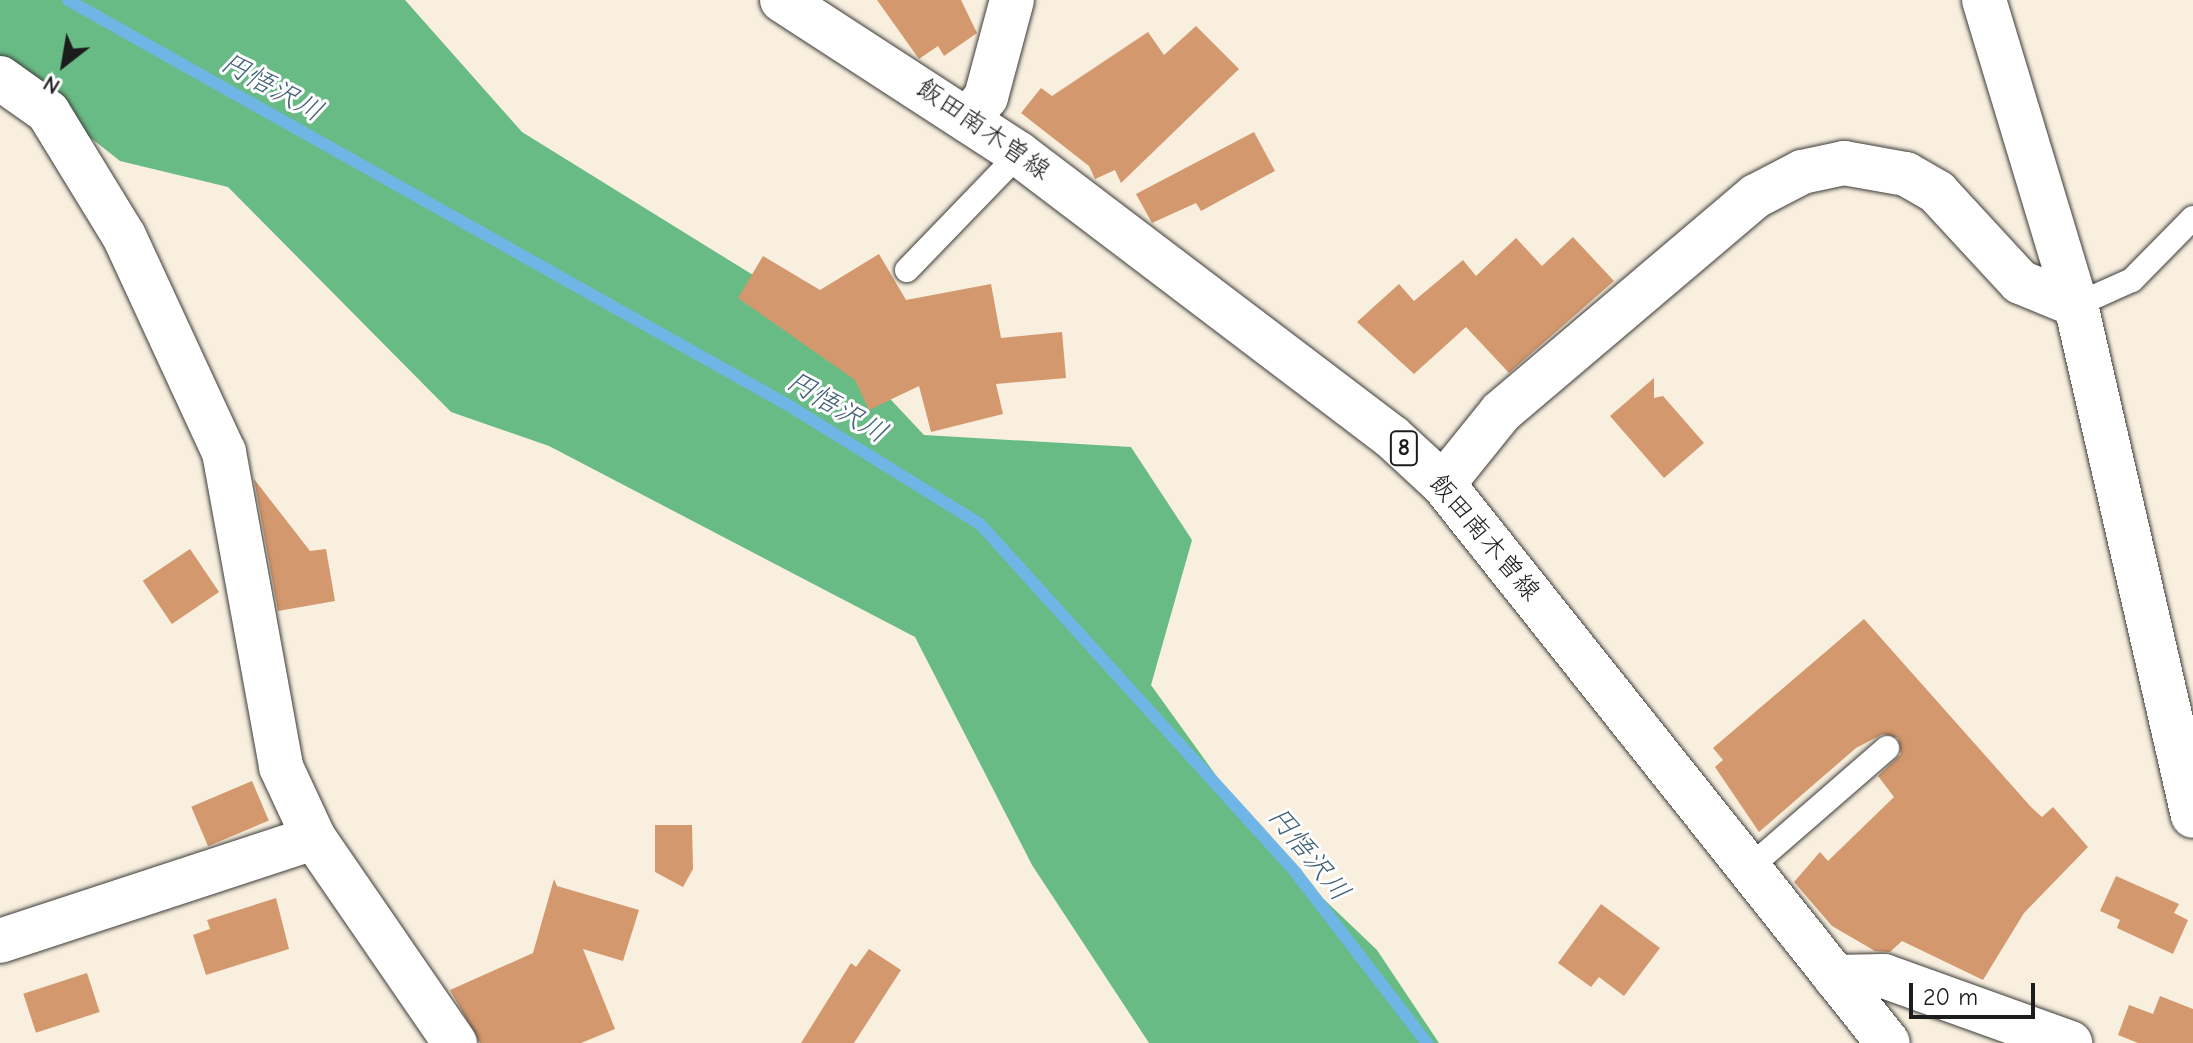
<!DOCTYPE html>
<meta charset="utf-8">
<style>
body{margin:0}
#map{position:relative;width:2193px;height:1043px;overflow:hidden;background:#f8efdf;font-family:"Comic Neue","Klee One",sans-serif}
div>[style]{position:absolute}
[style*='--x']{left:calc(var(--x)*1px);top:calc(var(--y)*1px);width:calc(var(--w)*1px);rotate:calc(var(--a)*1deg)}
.forest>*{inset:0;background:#69bb86}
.stream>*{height:12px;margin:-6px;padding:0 6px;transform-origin:6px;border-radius:6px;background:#6fb6e6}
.building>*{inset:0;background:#d3986d;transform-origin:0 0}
.roads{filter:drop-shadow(0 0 2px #3d3c39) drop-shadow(0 0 2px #3d3c39)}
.lane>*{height:24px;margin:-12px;padding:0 12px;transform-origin:12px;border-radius:12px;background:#fff}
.street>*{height:44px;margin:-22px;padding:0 22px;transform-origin:22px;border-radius:22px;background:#fff}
.primary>*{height:44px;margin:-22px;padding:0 22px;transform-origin:22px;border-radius:22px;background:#fff}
span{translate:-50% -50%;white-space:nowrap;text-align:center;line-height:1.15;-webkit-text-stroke:6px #fff;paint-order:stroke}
.shield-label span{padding:2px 6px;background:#fff;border:2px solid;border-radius:6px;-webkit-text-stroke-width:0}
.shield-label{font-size:24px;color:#1c1c1c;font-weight:700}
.street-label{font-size:26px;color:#1c1c1c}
.water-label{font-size:28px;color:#416177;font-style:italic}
.north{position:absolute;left:24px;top:24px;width:80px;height:80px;-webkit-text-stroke:6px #fff;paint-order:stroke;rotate:211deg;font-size:22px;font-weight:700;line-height:32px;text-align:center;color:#1c1c1c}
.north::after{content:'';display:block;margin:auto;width:28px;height:36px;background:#1c1c1c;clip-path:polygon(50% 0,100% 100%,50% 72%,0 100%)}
.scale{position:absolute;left:1909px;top:983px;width:126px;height:36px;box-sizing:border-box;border:4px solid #1c1c1c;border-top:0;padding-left:10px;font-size:24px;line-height:28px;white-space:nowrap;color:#1c1c1c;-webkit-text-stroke:6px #fff;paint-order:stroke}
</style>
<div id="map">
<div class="forest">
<i style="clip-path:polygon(0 0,405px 0,522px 132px,803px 306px,924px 435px,1131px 447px,1192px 540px,1151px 685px,1264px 842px,1377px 950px,1439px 1043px,1149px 1043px,1032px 865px,915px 637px,549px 446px,451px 412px,228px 187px,120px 161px,0 66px)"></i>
</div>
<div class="stream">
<i style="--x:68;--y:0;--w:826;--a:29.36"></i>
<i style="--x:788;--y:405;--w:226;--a:31.8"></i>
<i style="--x:980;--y:524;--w:471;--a:47.8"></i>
<i style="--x:1296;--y:873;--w:215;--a:52.4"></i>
</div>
<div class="building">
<i style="clip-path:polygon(877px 0,961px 0,977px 33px,944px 56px,938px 46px,919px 59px)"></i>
<i style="clip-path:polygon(1196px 26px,1239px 69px,1121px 183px,1115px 170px,1095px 179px,1089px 166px,1021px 113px,1041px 88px,1052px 96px,1148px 32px,1164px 55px)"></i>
<i style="clip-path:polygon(1254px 132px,1275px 171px,1201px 211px,1196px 203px,1152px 223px,1136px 194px)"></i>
<i style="clip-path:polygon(1573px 237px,1614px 281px,1509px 373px,1466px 327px,1414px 374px,1357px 322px,1399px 284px,1414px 301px,1463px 260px,1476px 276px,1516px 238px,1542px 266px)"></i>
<i style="clip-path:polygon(879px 254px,906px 300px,991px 284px,1001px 338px,1062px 332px,1066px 378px,996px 384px,1003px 414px,931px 432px,919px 386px,869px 410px,855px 380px,738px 298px,763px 256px,820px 290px)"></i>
<i style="clip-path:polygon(1654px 378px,1654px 398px,1663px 396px,1704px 443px,1664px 478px,1610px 416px)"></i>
<i style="clip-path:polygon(254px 479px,310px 551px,326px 549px,335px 601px,278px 611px)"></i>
<i style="left:190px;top:549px;width:52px;height:57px;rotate:56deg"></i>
<i style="clip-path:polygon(1864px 619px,2031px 807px,2042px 817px,2053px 807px,2088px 847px,2024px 913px,1983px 980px,1902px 941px,1890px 952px,1875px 951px,1832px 926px,1794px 882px,1820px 852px,1828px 861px,1894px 797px,1878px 776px,1901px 754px,1898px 738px,1883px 734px,1856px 748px,1759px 832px,1715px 767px,1723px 760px,1713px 748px)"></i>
<i style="left:252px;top:781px;width:43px;height:66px;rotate:67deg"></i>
<i style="clip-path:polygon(655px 825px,692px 825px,693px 869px,683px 887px,655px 872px)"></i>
<i style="clip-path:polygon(2116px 876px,2179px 904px,2174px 913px,2188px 920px,2173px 954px,2117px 928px,2120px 920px,2100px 911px)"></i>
<i style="clip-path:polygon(554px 879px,557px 886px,639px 910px,623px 961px,583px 949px,615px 1029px,581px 1043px,480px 1043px,450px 990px,533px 953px)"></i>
<i style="clip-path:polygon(276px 898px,289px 949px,206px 975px,193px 935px,210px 929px,207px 920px)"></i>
<i style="clip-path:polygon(1601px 904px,1660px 948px,1624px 996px,1599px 977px,1591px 987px,1558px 963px)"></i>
<i style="clip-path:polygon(869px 949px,901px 970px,854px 1043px,801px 1043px,851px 963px,856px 967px)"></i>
<i style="left:87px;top:973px;width:41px;height:67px;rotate:72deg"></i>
<i style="clip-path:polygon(2160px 996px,2193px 1009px,2193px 1043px,2138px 1043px,2118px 1035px,2129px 1005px,2153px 1014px)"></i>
</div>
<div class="roads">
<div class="lane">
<i style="--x:907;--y:270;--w:161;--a:-46"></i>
<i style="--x:2076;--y:305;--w:61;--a:-24.1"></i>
<i style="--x:2132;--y:280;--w:87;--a:-45.5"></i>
<i style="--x:1749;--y:868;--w:183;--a:-41"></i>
</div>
<div class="street">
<i style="--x:1984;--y:0;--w:319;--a:73.2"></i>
<i style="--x:2076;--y:305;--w:524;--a:77.1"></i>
<i style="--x:0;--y:78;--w:59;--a:35.3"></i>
<i style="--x:48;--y:112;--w:145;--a:58.5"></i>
<i style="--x:124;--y:236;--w:238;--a:65.2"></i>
<i style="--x:224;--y:452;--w:320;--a:79.7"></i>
<i style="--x:281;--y:767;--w:78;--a:65.1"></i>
<i style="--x:314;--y:838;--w:249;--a:55.5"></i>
<i style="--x:969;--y:118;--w:27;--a:-51"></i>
<i style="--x:986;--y:97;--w:100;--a:-75"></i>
<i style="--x:1443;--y:484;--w:92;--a:-51.1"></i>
<i style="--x:1501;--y:412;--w:334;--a:-40.3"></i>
<i style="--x:1756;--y:196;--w:52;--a:-27.6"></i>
<i style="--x:1802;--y:172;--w:43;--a:-12.1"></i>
<i style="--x:1844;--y:163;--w:63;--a:10.1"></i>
<i style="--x:1906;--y:174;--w:36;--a:30"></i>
<i style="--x:1937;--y:192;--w:122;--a:47.3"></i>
<i style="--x:2020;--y:282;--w:61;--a:22.3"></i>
<i style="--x:0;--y:941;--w:330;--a:-18.2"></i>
<i style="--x:1835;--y:977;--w:49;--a:-1.2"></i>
<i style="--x:1884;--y:976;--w:198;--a:19.8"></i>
</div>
<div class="primary">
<i style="--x:782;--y:0;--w:283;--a:33"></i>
<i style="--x:1019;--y:154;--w:468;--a:37.2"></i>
<i style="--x:1392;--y:437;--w:69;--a:42.7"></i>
<i style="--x:1443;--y:484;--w:714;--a:51.48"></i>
</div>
</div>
<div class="shield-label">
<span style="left:1404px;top:448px">8</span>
</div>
<div class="street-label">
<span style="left:983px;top:130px;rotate:35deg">飯田南木曽線</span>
<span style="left:1484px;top:538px;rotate:50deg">飯田南木曽線</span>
</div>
<div class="water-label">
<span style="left:272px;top:87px;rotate:29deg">円悟沢川</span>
<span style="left:837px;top:407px;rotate:31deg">円悟沢川</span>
<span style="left:1309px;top:854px;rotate:51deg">円悟沢川</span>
</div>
<div class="north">N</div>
<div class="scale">20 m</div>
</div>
